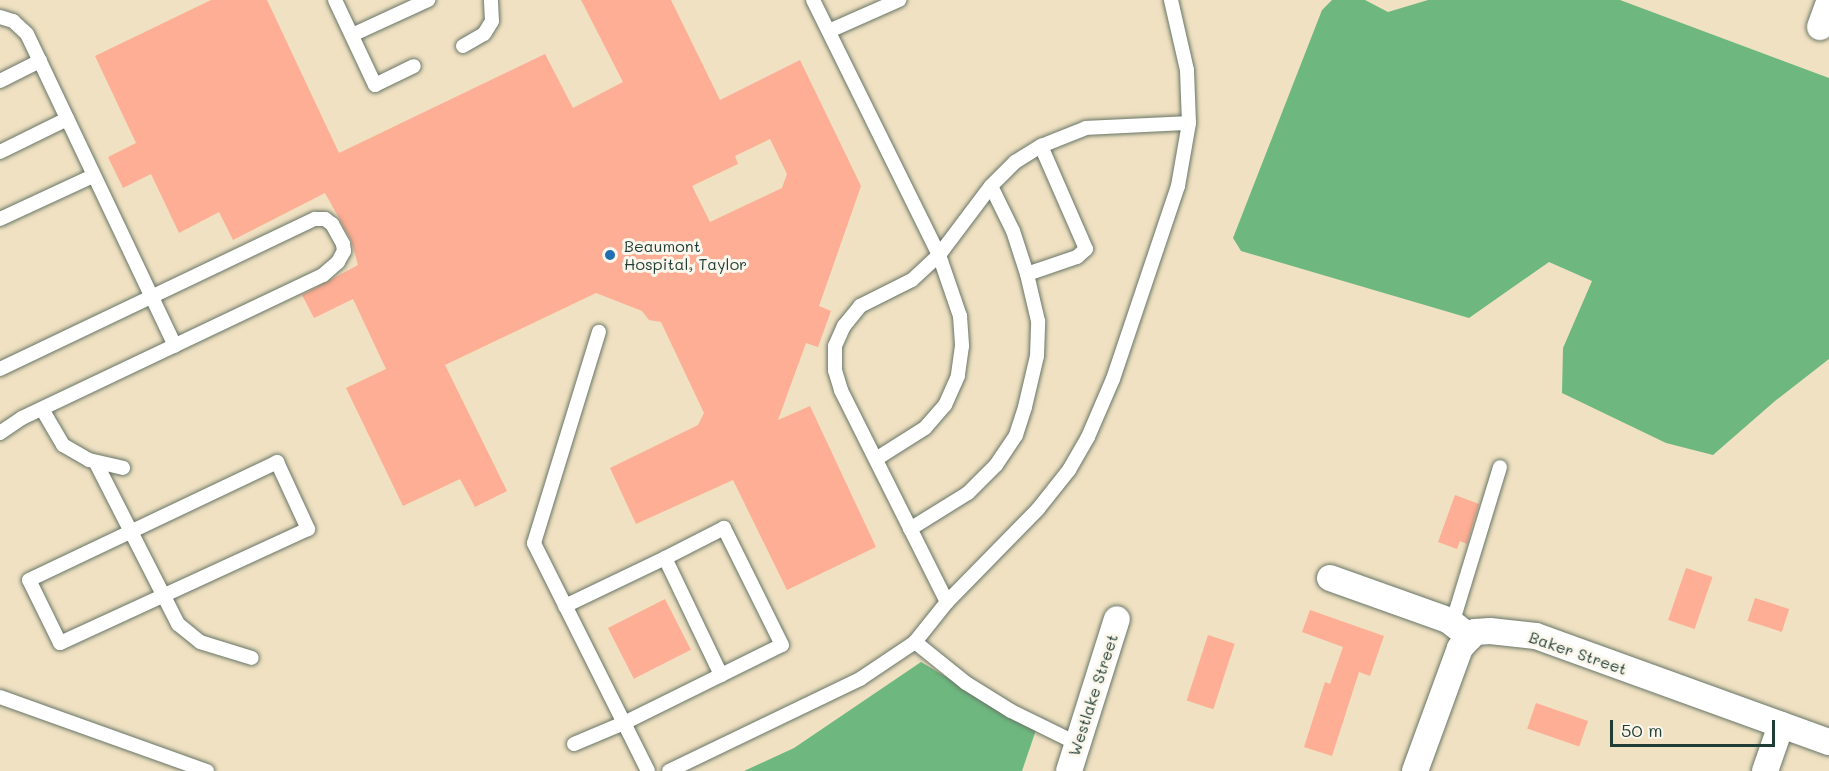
<!DOCTYPE html>
<style>
body{margin:0}
#map{position:relative;width:1829px;height:771px;overflow:hidden;background:#f0e1c2;font-family:Mali,sans-serif}
div>[style]{position:absolute}
[style*='--x']{left:calc(var(--x)*1px);top:calc(var(--y)*1px);width:calc(var(--w)*1px);rotate:calc(var(--a)*1deg)}
.forest>*{inset:0;background:#6eb87f}
.building>*{inset:0;background:#fdae94;transform-origin:0 0}
.roads{filter:drop-shadow(0 0 2px #687666) drop-shadow(0 0 2px #687666)}
.service>*{height:14px;margin:-7px;padding:0 7px;transform-origin:7px;border-radius:7px;background:#fff}
.minor>*{height:26px;margin:-13px;padding:0 13px;transform-origin:13px;border-radius:13px;background:#fff}
.dots>*{width:16px;height:16px;translate:-50% -50%;box-sizing:border-box;border:3px solid #fbf7ec;border-radius:50%}
span{translate:-50% -50%;white-space:nowrap;text-align:center;line-height:1.15;-webkit-text-stroke:6px #fbf7ec;paint-order:stroke}
.poi-label{font-size:16px;color:#1f3d34}
.left{translate:0 -50%;text-align:left}
.street-label{font-size:16px;color:#1f3d34}
.scale{position:absolute;left:1610px;top:720px;width:165px;height:27px;box-sizing:border-box;border:3px solid #1f3d34;border-top:0;padding-left:8px;font-size:18px;line-height:21px;white-space:nowrap;color:#1f3d34;-webkit-text-stroke:4px #fbf7ec;paint-order:stroke}
</style>
<div id="map">
<div class="forest">
<i style="clip-path:polygon(1332px 0,1365px 0,1388px 12px,1428px 0,1620px 0,1829px 78px,1829px 359px,1775px 401px,1713px 455px,1666px 443px,1562px 393px,1563px 348px,1592px 281px,1549px 262px,1469px 318px,1241px 251px,1233px 238px,1322px 10px)"></i>
<i style="clip-path:polygon(921px 662px,1036px 730px,1022px 771px,744px 771px,794px 748px)"></i>
</div>
<div class="building">
<i style="clip-path:polygon(evenodd,211px 0,267px 0,339px 153px,545px 54px,573px 108px,623px 82px,581px 0,671px 0,720px 100px,800px 60px,861px 186px,819px 306px,831px 311px,818px 347px,806px 343px,778px 420px,810px 406px,876px 547px,787px 590px,733px 480px,636px 524px,610px 468px,698px 425px,704px 413px,661px 322px,649px 320px,642px 311px,596px 293px,445px 365px,507px 491px,475px 507px,460px 479px,403px 506px,346px 388px,386px 369px,353px 299px,314px 318px,302px 295px,358px 265px,351px 240px,325px 193px,233px 240px,219px 212px,179px 233px,151px 174px,123px 188px,108px 157px,136px 143px,95px 56px,211px 0,770px 139px,787px 174px,782px 188px,710px 222px,692px 186px,738px 164px,735px 156px,770px 139px)"></i>
<i style="clip-path:polygon(1455px 495px,1479px 504px,1467px 544px,1460px 541px,1457px 549px,1438px 542px)"></i>
<i style="left:1686px;top:568px;width:28px;height:55px;rotate:19deg"></i>
<i style="left:1755px;top:598px;width:36px;height:24px;rotate:18deg"></i>
<i style="left:665px;top:599px;width:57px;height:64px;rotate:63deg"></i>
<i style="clip-path:polygon(1310px 610px,1384px 636px,1370px 676px,1359px 672px,1332px 756px,1304px 747px,1325px 682px,1330px 684px,1343px 647px,1302px 632px)"></i>
<i style="left:1208px;top:635px;width:28px;height:69px;rotate:18deg"></i>
<i style="left:1536px;top:703px;width:55px;height:27px;rotate:19deg"></i>
</div>
<div class="roads">
<div class="service">
<i style="--x:335;--y:0;--w:94;--a:64.8"></i>
<i style="--x:375;--y:85;--w:43;--a:-26"></i>
<i style="--x:813;--y:0;--w:284;--a:63.7"></i>
<i style="--x:939;--y:255;--w:65;--a:71"></i>
<i style="--x:960;--y:316;--w:30;--a:86"></i>
<i style="--x:962;--y:346;--w:30;--a:98"></i>
<i style="--x:958;--y:376;--w:32;--a:114"></i>
<i style="--x:945;--y:405;--w:30;--a:131"></i>
<i style="--x:925;--y:428;--w:58;--a:147.7"></i>
<i style="--x:0;--y:17;--w:14;--a:17"></i>
<i style="--x:13;--y:21;--w:19;--a:43"></i>
<i style="--x:27;--y:34;--w:345;--a:64.6"></i>
<i style="--x:829;--y:31;--w:77;--a:-23.9"></i>
<i style="--x:352;--y:35;--w:84;--a:-24.7"></i>
<i style="--x:463;--y:46;--w:24;--a:-30"></i>
<i style="--x:484;--y:34;--w:15;--a:-58"></i>
<i style="--x:492;--y:21;--w:21;--a:-93"></i>
<i style="--x:0;--y:81;--w:45;--a:-26.6"></i>
<i style="--x:0;--y:152;--w:75;--a:-26.2"></i>
<i style="--x:0;--y:219;--w:102;--a:-24.8"></i>
<i style="--x:1027;--y:274;--w:53;--a:-18.8"></i>
<i style="--x:1077;--y:257;--w:12;--a:-42"></i>
<i style="--x:1086;--y:249;--w:112;--a:-113.6"></i>
<i style="--x:0;--y:369;--w:349;--a:-25.5"></i>
<i style="--x:315;--y:219;--w:10;--a:0"></i>
<i style="--x:325;--y:219;--w:9;--a:36"></i>
<i style="--x:332;--y:224;--w:23;--a:61"></i>
<i style="--x:343;--y:244;--w:7;--a:82"></i>
<i style="--x:344;--y:251;--w:13;--a:119"></i>
<i style="--x:338;--y:262;--w:20;--a:139"></i>
<i style="--x:323;--y:275;--w:333;--a:154.6"></i>
<i style="--x:22;--y:418;--w:27;--a:146"></i>
<i style="--x:42;--y:409;--w:42;--a:59.7"></i>
<i style="--x:63;--y:445;--w:30;--a:30"></i>
<i style="--x:89;--y:460;--w:35;--a:13"></i>
<i style="--x:277;--y:462;--w:74;--a:65.2"></i>
<i style="--x:308;--y:529;--w:273;--a:155.3"></i>
<i style="--x:60;--y:643;--w:70;--a:-116.2"></i>
<i style="--x:29;--y:580;--w:275;--a:-25.4"></i>
<i style="--x:96;--y:463;--w:181;--a:63"></i>
<i style="--x:178;--y:624;--w:28;--a:39"></i>
<i style="--x:200;--y:642;--w:54;--a:17.1"></i>
<i style="--x:910;--y:529;--w:68;--a:-31.8"></i>
<i style="--x:968;--y:493;--w:40;--a:-45"></i>
<i style="--x:996;--y:465;--w:36;--a:-56"></i>
<i style="--x:1016;--y:435;--w:29;--a:-72"></i>
<i style="--x:1025;--y:407;--w:52;--a:-76.8"></i>
<i style="--x:1037;--y:356;--w:35;--a:-88"></i>
<i style="--x:1038;--y:321;--w:48;--a:-103.2"></i>
<i style="--x:1027;--y:274;--w:45;--a:-108"></i>
<i style="--x:1013;--y:231;--w:50;--a:-116.1"></i>
<i style="--x:947;--y:602;--w:237;--a:-116.6"></i>
<i style="--x:841;--y:390;--w:21;--a:-107"></i>
<i style="--x:835;--y:370;--w:24;--a:-90"></i>
<i style="--x:835;--y:346;--w:22;--a:-66"></i>
<i style="--x:844;--y:326;--w:26;--a:-51"></i>
<i style="--x:860;--y:306;--w:58;--a:-26.6"></i>
<i style="--x:912;--y:280;--w:37;--a:-43"></i>
<i style="--x:939;--y:255;--w:86;--a:-53"></i>
<i style="--x:991;--y:186;--w:34;--a:-45"></i>
<i style="--x:1015;--y:162;--w:31;--a:-32"></i>
<i style="--x:1041;--y:146;--w:48;--a:-21.8"></i>
<i style="--x:1086;--y:128;--w:103;--a:-2.8"></i>
<i style="--x:565;--y:606;--w:111;--a:-25.6"></i>
<i style="--x:1452;--y:624;--w:164;--a:-73"></i>
<i style="--x:915;--y:642;--w:65;--a:38.8"></i>
<i style="--x:966;--y:683;--w:53;--a:31.9"></i>
<i style="--x:1011;--y:711;--w:75;--a:26.2"></i>
<i style="--x:0;--y:697;--w:220;--a:19.7"></i>
<i style="--x:574;--y:744;--w:54;--a:-22.8"></i>
<i style="--x:624;--y:723;--w:201;--a:-116.6"></i>
<i style="--x:534;--y:543;--w:221;--a:-72.9"></i>
<i style="--x:648;--y:771;--w:54;--a:-116.6"></i>
<i style="--x:624;--y:723;--w:176;--a:-26.3"></i>
<i style="--x:782;--y:645;--w:131;--a:-116.4"></i>
<i style="--x:724;--y:528;--w:66;--a:153"></i>
<i style="--x:665;--y:558;--w:130;--a:64.4"></i>
<i style="--x:669;--y:771;--w:212;--a:-25.7"></i>
<i style="--x:860;--y:679;--w:66;--a:-33.9"></i>
<i style="--x:915;--y:642;--w:51;--a:-51.3"></i>
<i style="--x:947;--y:602;--w:130;--a:-45.6"></i>
<i style="--x:1038;--y:509;--w:50;--a:-51.5"></i>
<i style="--x:1069;--y:470;--w:38;--a:-60"></i>
<i style="--x:1088;--y:437;--w:63;--a:-66.7"></i>
<i style="--x:1113;--y:379;--w:204;--a:-71.4"></i>
<i style="--x:1178;--y:186;--w:64;--a:-80.1"></i>
<i style="--x:1189;--y:123;--w:53;--a:-92.2"></i>
<i style="--x:1187;--y:70;--w:72;--a:-102.9"></i>
</div>
<div class="minor">
<i style="--x:1820;--y:27;--w:27;--a:-70"></i>
<i style="--x:1330;--y:578;--w:125;--a:19.6"></i>
<i style="--x:1448;--y:620;--w:28;--a:38"></i>
<i style="--x:1069;--y:771;--w:159;--a:-72.5"></i>
<i style="--x:1415;--y:771;--w:131;--a:-69.9"></i>
<i style="--x:1460;--y:648;--w:22;--a:-47"></i>
<i style="--x:1475;--y:632;--w:15;--a:-4"></i>
<i style="--x:1490;--y:631;--w:46;--a:6.2"></i>
<i style="--x:1536;--y:636;--w:312;--a:19.9"></i>
<i style="--x:1765;--y:771;--w:49;--a:-70.8"></i>
</div>
</div>
<div class="dots">
<i style="left:610px;top:255px;background:#1f6fb2"></i>
</div>
<div class="poi-label">
<span class="left" style="left:624px;top:255px">Beaumont<br>Hospital, Taylor</span>
</div>
<div class="street-label">
<span style="left:1578px;top:653px;rotate:19deg">Baker Street</span>
<span style="left:1093px;top:695px;rotate:-72deg">Westlake Street</span>
</div>
<div class="scale">50 m</div>
</div>
